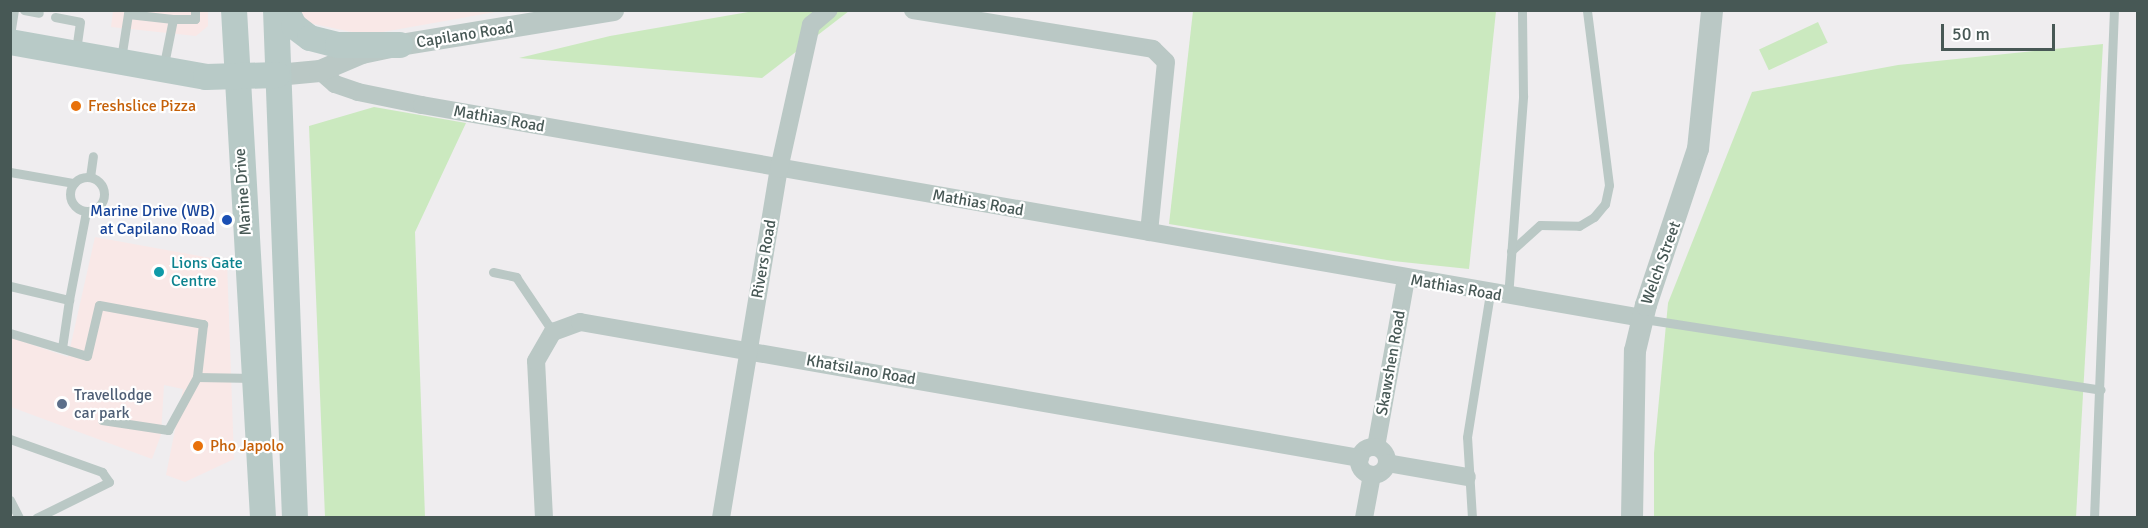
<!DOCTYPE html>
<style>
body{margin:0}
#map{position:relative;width:2148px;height:528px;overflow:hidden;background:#efedef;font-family:Signika,sans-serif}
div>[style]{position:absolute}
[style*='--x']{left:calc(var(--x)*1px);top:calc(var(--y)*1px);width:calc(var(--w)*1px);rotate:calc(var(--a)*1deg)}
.commercial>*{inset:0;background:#f9e8e7}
.green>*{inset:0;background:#cbe9bf;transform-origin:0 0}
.service>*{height:9px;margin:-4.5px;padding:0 4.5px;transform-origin:4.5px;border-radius:4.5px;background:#bac8c5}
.service>.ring{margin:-4.5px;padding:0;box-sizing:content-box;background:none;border:9px solid #bac8c5;border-radius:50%}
.minor>*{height:18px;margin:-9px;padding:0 9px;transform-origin:9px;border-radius:9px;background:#bac8c5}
.minor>.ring{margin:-9px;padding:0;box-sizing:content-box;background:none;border:18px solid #bac8c5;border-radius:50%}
.tertiary>*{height:22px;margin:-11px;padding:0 11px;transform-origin:11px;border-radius:11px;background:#bac8c5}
.secondary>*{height:26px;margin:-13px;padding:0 13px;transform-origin:13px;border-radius:13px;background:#b8cac7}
.dots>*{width:16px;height:16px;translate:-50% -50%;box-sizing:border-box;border:3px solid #fff;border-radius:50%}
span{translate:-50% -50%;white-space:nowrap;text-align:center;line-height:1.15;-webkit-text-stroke:4.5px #fff;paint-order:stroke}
.street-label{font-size:16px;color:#475855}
.food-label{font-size:16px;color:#c56008}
.left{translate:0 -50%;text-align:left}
.transit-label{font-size:16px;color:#164399}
.right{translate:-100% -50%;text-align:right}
.culture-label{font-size:16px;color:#0d838f}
.service-label{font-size:16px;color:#4e5e75}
.frame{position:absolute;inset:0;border:12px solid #475855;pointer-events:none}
.scale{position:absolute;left:1941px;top:24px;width:114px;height:27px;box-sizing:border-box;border:3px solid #475855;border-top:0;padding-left:8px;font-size:18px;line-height:21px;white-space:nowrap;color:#475855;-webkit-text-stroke:4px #fff;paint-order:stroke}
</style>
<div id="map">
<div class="commercial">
<i style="clip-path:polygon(113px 11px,208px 11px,208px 26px,196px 36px,111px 27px)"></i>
<i style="clip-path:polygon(300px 11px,501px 11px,366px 35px,304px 22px)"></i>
<i style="clip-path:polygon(95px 237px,227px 261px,234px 459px,185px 482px,166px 475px,183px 389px,164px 385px,161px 435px,152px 459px,11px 407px,10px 337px,68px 357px)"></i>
</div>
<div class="green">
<i style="clip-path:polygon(754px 11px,849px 11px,762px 78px,519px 58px,610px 36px)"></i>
<i style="clip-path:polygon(1193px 11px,1496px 11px,1469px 269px,1393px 261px,1169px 224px)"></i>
<i style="left:1818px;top:22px;width:23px;height:65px;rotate:65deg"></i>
<i style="clip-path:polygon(2103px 44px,2076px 517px,1654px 518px,1654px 453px,1668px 303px,1752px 92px,1898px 65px)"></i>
<i style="clip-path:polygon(374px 107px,466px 123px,415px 232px,425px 517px,325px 517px,309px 126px)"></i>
</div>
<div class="service">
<i style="--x:24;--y:10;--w:15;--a:11"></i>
<i style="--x:55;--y:17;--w:25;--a:11"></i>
<i style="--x:80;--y:22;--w:29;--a:98"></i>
<i style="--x:173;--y:19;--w:22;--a:0"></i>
<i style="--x:195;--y:19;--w:9;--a:-90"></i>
<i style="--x:10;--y:35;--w:25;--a:-81"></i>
<i style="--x:121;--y:59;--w:46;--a:-81.2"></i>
<i style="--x:128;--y:14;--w:45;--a:6.3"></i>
<i style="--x:173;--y:19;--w:51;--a:101.3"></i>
<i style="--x:10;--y:172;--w:65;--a:9.8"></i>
<i class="ring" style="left:70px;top:177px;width:25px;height:25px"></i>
<i style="--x:90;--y:177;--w:21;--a:-82"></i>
<i style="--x:1511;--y:251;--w:39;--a:-42"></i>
<i style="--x:1540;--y:225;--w:39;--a:1"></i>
<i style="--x:1579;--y:226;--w:17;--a:-31"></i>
<i style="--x:1594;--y:217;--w:17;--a:-50"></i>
<i style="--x:1605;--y:204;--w:19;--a:-78"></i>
<i style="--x:1609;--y:185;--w:176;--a:-97.2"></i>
<i style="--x:493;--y:272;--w:24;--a:12"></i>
<i style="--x:516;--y:277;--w:66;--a:56.1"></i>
<i style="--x:10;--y:286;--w:61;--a:13.3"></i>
<i style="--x:69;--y:300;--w:90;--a:-79.1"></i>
<i style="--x:1508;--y:297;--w:202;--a:-85.7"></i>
<i style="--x:1523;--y:96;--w:86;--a:-90.7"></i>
<i style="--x:1644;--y:319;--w:462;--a:8.8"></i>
<i style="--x:10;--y:333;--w:80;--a:16.6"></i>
<i style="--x:87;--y:356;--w:52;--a:-76.8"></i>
<i style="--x:99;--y:305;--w:106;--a:10.4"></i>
<i style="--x:203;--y:324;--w:53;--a:96.5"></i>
<i style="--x:197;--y:377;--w:57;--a:1"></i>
<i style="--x:62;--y:348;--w:49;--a:-81.7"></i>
<i style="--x:102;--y:420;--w:67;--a:8.6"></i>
<i style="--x:168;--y:430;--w:60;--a:-61.3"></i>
<i style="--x:10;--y:439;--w:98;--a:19.7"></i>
<i style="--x:102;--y:472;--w:12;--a:55"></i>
<i style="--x:109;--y:482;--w:81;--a:153.7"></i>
<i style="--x:10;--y:500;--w:20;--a:63"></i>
<i style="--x:1472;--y:518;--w:81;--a:-93.5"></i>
<i style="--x:1467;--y:437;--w:145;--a:-80.9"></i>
<i style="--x:2094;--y:518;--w:508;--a:-87.75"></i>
</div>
<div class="minor">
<i style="--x:913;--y:10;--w:243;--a:9.2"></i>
<i style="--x:1153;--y:49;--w:18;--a:45"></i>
<i style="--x:1166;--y:62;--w:171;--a:95.7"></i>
<i style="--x:320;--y:71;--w:20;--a:41"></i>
<i style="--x:335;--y:84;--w:24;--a:19"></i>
<i style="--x:358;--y:92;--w:65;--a:11.5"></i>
<i style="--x:422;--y:105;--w:1238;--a:9.9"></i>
<i style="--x:1376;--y:447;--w:171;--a:-79.9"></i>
<i class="ring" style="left:1359px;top:447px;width:10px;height:10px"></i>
<i style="--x:1387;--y:463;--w:81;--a:9.9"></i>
<i style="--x:544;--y:518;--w:157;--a:-92.9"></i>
<i style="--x:536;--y:361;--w:34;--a:-60"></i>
<i style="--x:553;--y:332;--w:29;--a:-20"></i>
<i style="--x:580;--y:322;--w:792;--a:9.89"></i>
<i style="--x:721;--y:518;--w:354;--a:-80.6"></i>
<i style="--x:779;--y:169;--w:148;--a:-77.5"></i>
<i style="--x:811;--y:25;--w:23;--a:-40"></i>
<i style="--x:1364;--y:518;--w:44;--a:-79.5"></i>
</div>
<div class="tertiary">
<i style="--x:277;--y:75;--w:43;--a:-5.3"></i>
<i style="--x:320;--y:71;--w:46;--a:-23.2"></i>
<i style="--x:362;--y:53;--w:39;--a:-12"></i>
<i style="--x:400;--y:45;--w:216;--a:-9.3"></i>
<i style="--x:1632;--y:518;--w:167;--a:-89"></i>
<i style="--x:1635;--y:351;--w:47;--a:-76.6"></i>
<i style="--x:1646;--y:305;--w:164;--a:-71.6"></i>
<i style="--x:1698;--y:149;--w:140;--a:-84.2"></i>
</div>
<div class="secondary">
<i style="--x:234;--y:10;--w:509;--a:86.73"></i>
<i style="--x:276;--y:10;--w:508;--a:87.86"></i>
<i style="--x:286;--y:10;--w:18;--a:63"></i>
<i style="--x:294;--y:26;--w:20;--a:37"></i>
<i style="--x:310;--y:38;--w:29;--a:14"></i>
<i style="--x:338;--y:45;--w:62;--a:0"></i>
<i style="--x:10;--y:42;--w:199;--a:10.1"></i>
<i style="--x:206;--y:77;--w:71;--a:-1.6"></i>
</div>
<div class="dots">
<i style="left:76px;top:106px;background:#e8710a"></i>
<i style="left:227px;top:220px;background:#1a4fb4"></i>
<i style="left:159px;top:272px;background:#0f9aa8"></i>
<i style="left:62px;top:404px;background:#5c6f8a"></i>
<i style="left:198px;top:446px;background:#e8710a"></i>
</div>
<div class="street-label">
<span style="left:465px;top:35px;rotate:-9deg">Capilano Road</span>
<span style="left:499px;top:119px;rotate:10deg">Mathias Road</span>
<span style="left:243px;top:192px;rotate:-94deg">Marine Drive</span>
<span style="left:978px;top:203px;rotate:10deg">Mathias Road</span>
<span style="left:764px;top:259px;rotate:-80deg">Rivers Road</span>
<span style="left:1661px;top:263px;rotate:-70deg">Welch Street</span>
<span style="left:1456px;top:288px;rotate:10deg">Mathias Road</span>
<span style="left:1391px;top:363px;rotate:-80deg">Skawshen Road</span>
<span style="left:861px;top:370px;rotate:10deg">Khatsilano Road</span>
</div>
<div class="food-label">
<span class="left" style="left:88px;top:106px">Freshslice Pizza</span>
<span class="left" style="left:210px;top:446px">Pho Japolo</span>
</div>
<div class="transit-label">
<span class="right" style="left:215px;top:220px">Marine Drive (WB)<br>at Capilano Road</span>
</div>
<div class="culture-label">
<span class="left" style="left:171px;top:272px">Lions Gate<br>Centre</span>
</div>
<div class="service-label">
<span class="left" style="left:74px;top:404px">Travellodge<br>car park</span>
</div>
<div class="frame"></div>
<div class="scale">50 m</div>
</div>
